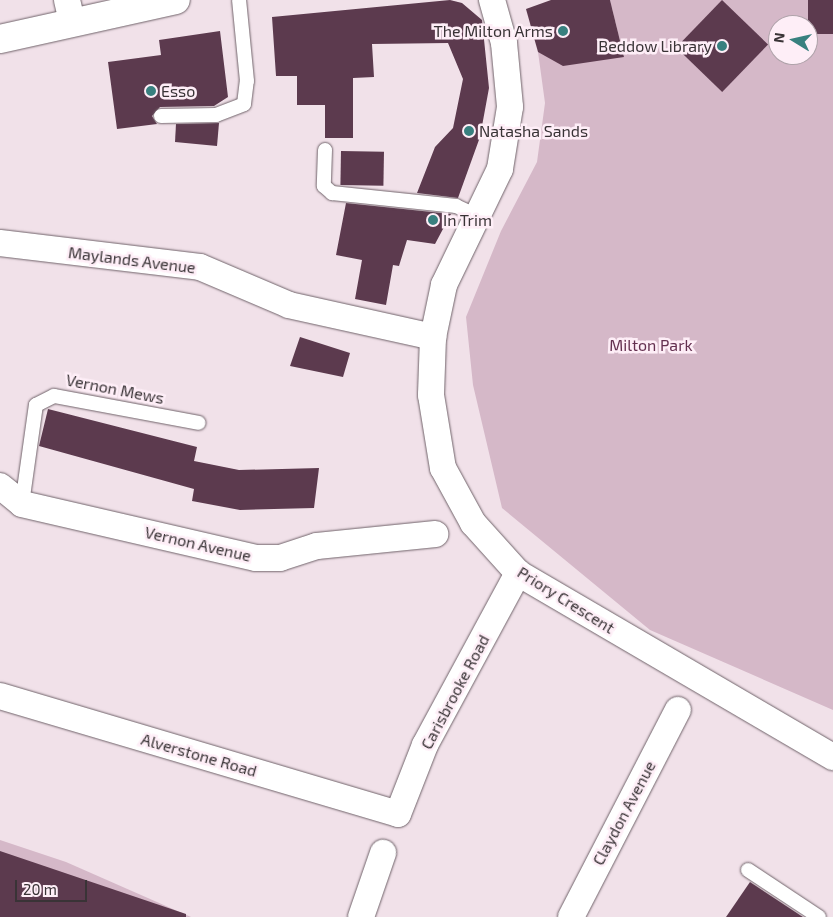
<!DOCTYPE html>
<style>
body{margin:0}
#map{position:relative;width:833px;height:917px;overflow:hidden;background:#f1e1e9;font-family:"Exo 2",sans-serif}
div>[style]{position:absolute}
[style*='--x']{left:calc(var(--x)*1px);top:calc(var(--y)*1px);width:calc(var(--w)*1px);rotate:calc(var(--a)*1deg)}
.green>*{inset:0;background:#d5b8c8}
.building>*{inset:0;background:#5c3a4e;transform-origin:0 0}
.roads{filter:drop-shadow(0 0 1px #70636a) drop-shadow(0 0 1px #70636a)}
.service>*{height:14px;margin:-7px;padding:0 7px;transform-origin:7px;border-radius:7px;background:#fff}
.minor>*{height:26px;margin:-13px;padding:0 13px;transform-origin:13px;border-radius:13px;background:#fff}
.primary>*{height:28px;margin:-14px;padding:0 14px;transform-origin:14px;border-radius:14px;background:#fff}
.dots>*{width:14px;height:14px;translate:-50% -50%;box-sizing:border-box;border:2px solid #feeef7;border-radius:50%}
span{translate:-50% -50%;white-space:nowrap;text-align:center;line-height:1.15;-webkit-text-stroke:5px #feeef7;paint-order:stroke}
.poi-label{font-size:16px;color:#393336}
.right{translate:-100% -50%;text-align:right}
.left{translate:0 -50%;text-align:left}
.street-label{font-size:16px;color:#393336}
.park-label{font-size:16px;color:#643050}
.north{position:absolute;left:768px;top:15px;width:50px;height:50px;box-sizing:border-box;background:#feeef7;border:1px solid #afa3aa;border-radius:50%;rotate:279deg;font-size:14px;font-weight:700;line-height:20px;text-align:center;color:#393336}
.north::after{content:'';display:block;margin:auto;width:18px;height:22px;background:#38807f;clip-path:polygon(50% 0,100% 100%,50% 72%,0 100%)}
.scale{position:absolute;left:15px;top:880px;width:72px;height:22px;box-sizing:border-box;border:2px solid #393336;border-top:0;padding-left:6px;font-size:15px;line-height:18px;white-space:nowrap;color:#393336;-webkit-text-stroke:4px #feeef7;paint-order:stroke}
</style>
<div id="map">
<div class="green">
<i style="clip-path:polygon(evenodd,610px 0,833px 0,833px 710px,650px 630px,502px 508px,473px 385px,466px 317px,501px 231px,537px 162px,545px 103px,538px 52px,624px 57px,610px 0,778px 25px,808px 25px,808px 55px,778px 55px,778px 25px)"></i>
<i style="clip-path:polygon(0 840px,66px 862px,191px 917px,0 917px)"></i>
</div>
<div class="building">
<i style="clip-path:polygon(450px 0,462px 3px,482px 20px,489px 88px,480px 137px,458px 198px,417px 193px,435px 147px,453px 128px,463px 79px,448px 43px,372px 44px,374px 77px,353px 78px,353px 138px,325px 138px,325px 105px,297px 105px,297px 76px,276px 76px,272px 17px)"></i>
<i style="clip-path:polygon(551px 0,610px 0,624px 57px,563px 66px,538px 52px,526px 9px)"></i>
<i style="left:722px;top:0;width:64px;height:66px;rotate:44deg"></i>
<i style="left:808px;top:0;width:25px;height:34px"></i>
<i style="clip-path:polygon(220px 31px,228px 97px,214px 106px,160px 107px,152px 116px,157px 124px,117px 129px,108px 62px,161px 55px,159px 40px)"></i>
<i style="clip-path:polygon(219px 123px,217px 146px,175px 142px,176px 124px)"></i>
<i style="left:341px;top:151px;width:43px;height:34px;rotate:1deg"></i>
<i style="clip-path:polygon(346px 203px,451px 214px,435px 244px,407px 240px,399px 266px,393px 265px,386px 305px,355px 299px,362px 260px,336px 255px)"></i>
<i style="clip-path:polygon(300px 337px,350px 353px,343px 377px,290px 366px)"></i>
<i style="clip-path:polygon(48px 409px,197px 447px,194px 461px,239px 470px,319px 468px,314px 508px,240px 510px,192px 501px,194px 489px,39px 446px)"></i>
<i style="clip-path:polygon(0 851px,186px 914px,186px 917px,0 917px)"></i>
<i style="clip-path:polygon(750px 882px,803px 917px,726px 917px)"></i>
</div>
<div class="roads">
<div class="service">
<i style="--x:161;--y:116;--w:55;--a:-1"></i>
<i style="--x:216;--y:115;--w:30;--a:-21"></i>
<i style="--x:244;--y:104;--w:23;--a:-83"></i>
<i style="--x:247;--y:81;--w:81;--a:-95.6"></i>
<i style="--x:325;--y:150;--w:36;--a:92"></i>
<i style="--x:324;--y:186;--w:11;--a:41"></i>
<i style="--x:332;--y:193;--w:125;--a:6"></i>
<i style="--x:456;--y:206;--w:26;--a:25"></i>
<i style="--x:22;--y:504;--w:100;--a:-82"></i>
<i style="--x:36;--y:405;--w:20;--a:-27"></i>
<i style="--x:54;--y:396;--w:147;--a:10.5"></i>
<i style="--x:748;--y:870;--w:85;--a:33.5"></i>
</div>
<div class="minor">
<i style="--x:67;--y:0;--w:22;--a:77"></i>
<i style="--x:492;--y:0;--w:45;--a:74.4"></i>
<i style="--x:504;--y:43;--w:64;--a:84.6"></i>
<i style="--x:510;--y:107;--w:63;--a:99.2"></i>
<i style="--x:500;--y:169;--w:129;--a:115.8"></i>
<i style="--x:444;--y:285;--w:53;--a:101.9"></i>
<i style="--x:433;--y:337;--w:58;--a:92"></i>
<i style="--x:431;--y:395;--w:74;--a:80.7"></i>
<i style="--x:443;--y:468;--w:63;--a:61.4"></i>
<i style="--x:473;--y:523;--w:67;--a:48"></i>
<i style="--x:518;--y:573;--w:365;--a:30.3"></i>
<i style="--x:0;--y:243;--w:201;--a:6.8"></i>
<i style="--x:200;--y:267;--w:97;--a:23.1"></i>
<i style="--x:289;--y:305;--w:148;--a:12.5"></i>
<i style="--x:0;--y:486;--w:28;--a:39"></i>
<i style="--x:22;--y:504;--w:240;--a:13"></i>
<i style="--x:256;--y:558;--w:24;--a:0"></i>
<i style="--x:280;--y:558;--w:39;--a:-18"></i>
<i style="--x:317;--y:546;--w:119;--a:-5.8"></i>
<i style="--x:0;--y:696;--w:415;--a:16.5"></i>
<i style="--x:398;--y:814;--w:74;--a:-68.6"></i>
<i style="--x:425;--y:745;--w:196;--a:-61.6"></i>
<i style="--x:361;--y:917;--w:68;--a:-71"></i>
<i style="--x:571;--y:917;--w:233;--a:-62.7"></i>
</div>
<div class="primary">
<i style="--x:0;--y:39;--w:180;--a:-12.5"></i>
</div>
</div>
<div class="dots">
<i style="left:563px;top:31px;background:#38807f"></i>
<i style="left:722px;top:46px;background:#38807f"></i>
<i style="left:151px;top:91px;background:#38807f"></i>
<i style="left:469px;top:131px;background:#38807f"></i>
<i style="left:433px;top:220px;background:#38807f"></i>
</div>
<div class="poi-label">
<span class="right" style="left:553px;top:31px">The Milton Arms</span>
<span class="right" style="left:712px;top:46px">Beddow Library</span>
<span class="left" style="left:161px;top:91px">Esso</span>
<span class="left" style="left:479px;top:131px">Natasha Sands</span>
<span class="left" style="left:443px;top:220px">In Trim</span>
</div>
<div class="street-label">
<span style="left:132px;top:260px;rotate:7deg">Maylands Avenue</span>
<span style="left:115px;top:389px;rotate:11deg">Vernon Mews</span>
<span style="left:198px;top:544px;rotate:13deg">Vernon Avenue</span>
<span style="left:566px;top:600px;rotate:32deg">Priory Crescent</span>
<span style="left:455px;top:692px;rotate:-62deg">Carisbrooke Road</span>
<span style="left:199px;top:755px;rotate:16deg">Alverstone Road</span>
<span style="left:624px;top:813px;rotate:-62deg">Claydon Avenue</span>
</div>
<div class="park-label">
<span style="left:651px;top:345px">Milton Park</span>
</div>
<div class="north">N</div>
<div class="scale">20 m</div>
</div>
